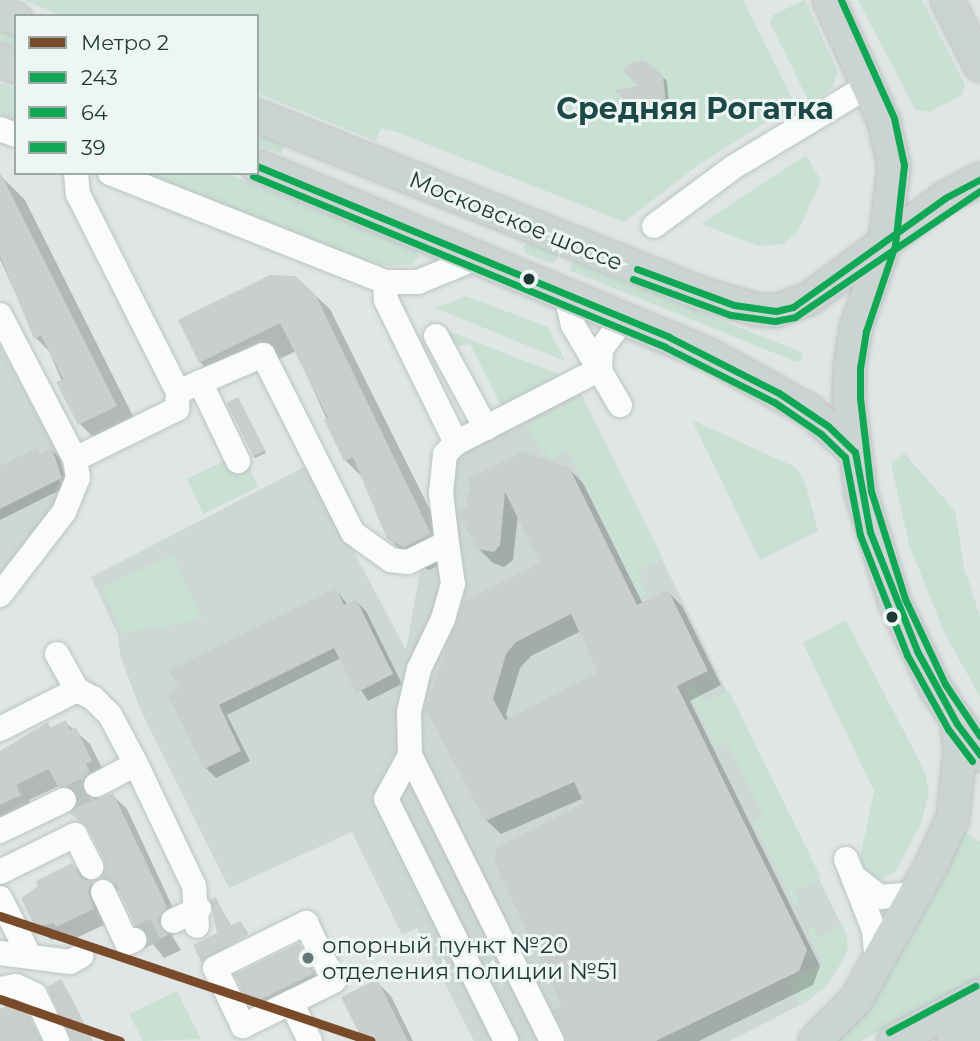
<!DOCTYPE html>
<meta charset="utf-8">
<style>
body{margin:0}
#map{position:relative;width:980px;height:1041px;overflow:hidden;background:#e0e6e5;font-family:Montserrat,sans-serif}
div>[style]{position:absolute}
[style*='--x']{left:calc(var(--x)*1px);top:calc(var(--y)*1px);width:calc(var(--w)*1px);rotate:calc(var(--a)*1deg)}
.built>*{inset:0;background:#cdd8d5}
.green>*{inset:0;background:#c9e0d4}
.shadow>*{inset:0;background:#0003}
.building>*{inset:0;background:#c9cfcd;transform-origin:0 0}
.minor-tunnel>*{height:24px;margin-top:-12px;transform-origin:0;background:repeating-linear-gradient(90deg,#b9c3c2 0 24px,transparent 0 36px)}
.roads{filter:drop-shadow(0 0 2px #bdc3c2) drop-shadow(0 0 2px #bdc3c2)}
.minor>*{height:24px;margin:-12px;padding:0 12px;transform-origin:12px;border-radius:12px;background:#fafbfb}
.major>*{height:32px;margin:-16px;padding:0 16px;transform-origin:16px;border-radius:16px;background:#ccd3d3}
.bus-1>*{height:7px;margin:-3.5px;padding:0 3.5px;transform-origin:3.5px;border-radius:3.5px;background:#10a855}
.bus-2>*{height:7px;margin:-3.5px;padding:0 3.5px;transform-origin:3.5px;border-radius:3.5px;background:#10a855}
.bus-3>*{height:7px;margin:-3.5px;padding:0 3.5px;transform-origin:3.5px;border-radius:3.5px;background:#10a855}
.metro-1>*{height:9px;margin:-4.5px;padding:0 4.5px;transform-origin:4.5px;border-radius:4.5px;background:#7a4b2a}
.dots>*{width:19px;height:19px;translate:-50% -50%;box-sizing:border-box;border:4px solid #edf6f3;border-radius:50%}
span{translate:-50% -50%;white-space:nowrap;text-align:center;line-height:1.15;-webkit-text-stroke:6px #edf6f3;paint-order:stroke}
.street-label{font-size:23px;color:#1f3836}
.poi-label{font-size:23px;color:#1f3836}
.left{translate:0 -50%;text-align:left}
.district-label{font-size:30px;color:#1c4947;font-weight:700}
.legend{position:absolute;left:14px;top:14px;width:245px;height:161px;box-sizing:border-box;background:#edf6f3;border:2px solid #9baaa7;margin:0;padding:9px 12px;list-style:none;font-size:21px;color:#1f3836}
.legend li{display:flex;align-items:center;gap:14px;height:35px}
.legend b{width:35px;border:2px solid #9baaa7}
</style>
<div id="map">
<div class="built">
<i style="clip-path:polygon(0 346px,69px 475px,59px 480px,66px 494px,0 582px)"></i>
<i style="clip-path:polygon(578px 388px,847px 936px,846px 954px,825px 987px,806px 1002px,730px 1041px,474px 1041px,417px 928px,402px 935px,352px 832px,229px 888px,140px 709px,120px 655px,118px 635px,91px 577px,308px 465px,406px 650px,421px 566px,451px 530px,455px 451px)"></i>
</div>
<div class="green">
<i style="clip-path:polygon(24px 0,743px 0,795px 104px,700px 164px,624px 222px,397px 132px,381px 129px,376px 141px,257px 93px,257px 16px,64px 16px)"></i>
<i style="clip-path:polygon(805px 0,838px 72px,832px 88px,810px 104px,770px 23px,773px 15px)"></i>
<i style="clip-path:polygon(858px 0,922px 0,965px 85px,961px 96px,929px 112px,915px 109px)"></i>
<i style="clip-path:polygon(0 30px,16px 36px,16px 48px,0 42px)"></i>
<i style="clip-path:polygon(0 83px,16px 89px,16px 126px,0 120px)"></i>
<i style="clip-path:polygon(257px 133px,285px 144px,281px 154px,257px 145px)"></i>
<i style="clip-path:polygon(806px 155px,821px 181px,798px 231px,784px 244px,759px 246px,701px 224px)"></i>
<i style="clip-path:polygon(132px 173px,225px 173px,417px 250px,419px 257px,411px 265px,371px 266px)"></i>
<i style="clip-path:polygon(530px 243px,558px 255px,554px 264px,525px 253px,523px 246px)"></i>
<i style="clip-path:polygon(573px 261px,801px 352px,803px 360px,797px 362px,569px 270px)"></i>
<i style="clip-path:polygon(466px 296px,548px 327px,565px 361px,435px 308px)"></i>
<i style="clip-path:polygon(454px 333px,561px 375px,562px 377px,503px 409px,470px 344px,456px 346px,448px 334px)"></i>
<i style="clip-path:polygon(582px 396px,663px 559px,637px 572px,647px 593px,639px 597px,568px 451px,550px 459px,546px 451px,542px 453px,528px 424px)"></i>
<i style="clip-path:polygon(692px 420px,795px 467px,805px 482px,818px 531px,760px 560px)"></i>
<i style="clip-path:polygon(904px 453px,955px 511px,964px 567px,980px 616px,980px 697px,944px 632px,909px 544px,891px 464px)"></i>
<i style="clip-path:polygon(226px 460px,233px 472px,248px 465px,258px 487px,203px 514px,187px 479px)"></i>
<i style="clip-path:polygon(172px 555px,202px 620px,123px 633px,102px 588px)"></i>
<i style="clip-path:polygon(846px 620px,924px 770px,929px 792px,921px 824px,895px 872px,871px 884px,860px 858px,874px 791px,803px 643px)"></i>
<i style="clip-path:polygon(693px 683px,704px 703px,729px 691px,821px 878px,794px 892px,800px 904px,795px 906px,753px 822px,764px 816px,728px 743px,716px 749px,685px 687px)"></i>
<i style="clip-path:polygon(964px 831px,980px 842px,980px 977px,861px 1041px,832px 1041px)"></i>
<i style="clip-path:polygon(844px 925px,848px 948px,844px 959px,825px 987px,800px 1006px,788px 982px,822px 963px,807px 930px,812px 927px,818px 939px)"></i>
<i style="clip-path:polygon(177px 991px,201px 1039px,143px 1041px,129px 1014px)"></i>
</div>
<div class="shadow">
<i style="clip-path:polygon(662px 76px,667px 81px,669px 103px,646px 117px,617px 91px,643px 87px)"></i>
<i style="clip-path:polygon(1px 176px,25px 200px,140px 430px,104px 448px,80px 424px,49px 351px,36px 338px,0 259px)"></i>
<i style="clip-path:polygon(295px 277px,330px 309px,454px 558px,429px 570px,413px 562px,388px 538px,364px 479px,345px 460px,296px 351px,224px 386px,200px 362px)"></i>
<i style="clip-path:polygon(238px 399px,266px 453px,255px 458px,253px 456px)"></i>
<i style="clip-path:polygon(35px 450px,41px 455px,52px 450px,59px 457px,68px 486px,0 520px,0 468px)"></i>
<i style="clip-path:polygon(evenodd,568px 468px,583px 483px,643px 604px,668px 592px,682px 606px,721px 685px,690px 701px,820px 966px,813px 985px,699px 1041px,568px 1041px,564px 1007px,587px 804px,584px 798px,501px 834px,486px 820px,427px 707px,542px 564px,518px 515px,513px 560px,504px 567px,493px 563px,478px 548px,468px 499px,568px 468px,581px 631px,600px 673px,509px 720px,506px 714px,520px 668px,531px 656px,581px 631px)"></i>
<i style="clip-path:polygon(336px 590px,348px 605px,356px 601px,366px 611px,402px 684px,368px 701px,341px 658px,227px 715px,250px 761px,216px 778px,206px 768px,170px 696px)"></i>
<i style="clip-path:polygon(65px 722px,90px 744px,106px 776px,97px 801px,112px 795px,127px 809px,180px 923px,172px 936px,181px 950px,164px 958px,137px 924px,122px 894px,103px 877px,106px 861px,92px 832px,73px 813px,80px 799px,74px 800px,59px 786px,29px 800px,34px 810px,0 827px,0 752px,47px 724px,52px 729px)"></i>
<i style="clip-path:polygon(72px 865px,107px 897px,108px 923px,72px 940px,68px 937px,51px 940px,36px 926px)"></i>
<i style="clip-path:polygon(216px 899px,232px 928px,241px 923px,248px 933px,202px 959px,219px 934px)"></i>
<i style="clip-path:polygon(299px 945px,318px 979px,256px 1010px,251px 1005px)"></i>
<i style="clip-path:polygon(376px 981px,391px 996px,413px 1041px,365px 1041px)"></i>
<i style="clip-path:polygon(23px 1008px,42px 1041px,0 1041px,0 1011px)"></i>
</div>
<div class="building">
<i style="clip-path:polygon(644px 60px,663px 75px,665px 98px,655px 108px,640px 114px,614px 90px,639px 86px,622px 71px,632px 62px)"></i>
<i style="clip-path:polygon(0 172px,117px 406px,78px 425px,56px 382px,63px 379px,41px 335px,34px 339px,0 256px)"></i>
<i style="clip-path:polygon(270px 275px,295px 276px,315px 294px,431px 534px,404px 547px,387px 539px,353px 457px,344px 461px,324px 420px,328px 418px,280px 323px,199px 363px,178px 320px)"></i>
<i style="left:238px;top:397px;width:60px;height:13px;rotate:63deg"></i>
<i style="clip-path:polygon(36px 448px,39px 454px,52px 448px,62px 478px,0 509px,0 466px)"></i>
<i style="clip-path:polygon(evenodd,522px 452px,569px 467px,637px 605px,668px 590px,708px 671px,677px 686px,807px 950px,799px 971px,656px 1041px,567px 1041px,553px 1010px,562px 1006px,495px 864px,496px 848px,584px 803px,574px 782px,485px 821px,425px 708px,464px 601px,540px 563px,505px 492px,500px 545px,494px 552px,477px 549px,458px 511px,469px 506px,466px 499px,471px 489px,467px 479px,522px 452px,571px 614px,598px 672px,505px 720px,493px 699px,506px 654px,516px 642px,571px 614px)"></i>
<i style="clip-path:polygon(336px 588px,344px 605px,356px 599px,393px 674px,356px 693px,334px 648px,219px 705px,241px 751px,204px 769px,168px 695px,179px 689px,169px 670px)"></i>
<i style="clip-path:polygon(66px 720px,70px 730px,76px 727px,92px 761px,86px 764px,90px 772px,81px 784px,83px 792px,96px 800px,113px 793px,167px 907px,158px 920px,168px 935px,148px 945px,147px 934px,135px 925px,116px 885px,101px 878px,104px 860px,88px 828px,70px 813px,79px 802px,73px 788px,58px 787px,49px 769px,16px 785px,21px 795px,0 805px,0 751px,48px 722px,50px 728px)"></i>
<i style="clip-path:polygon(72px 863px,82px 879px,93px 881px,88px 891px,94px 909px,56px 927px,54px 923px,35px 927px,21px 898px,38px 886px,36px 881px)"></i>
<i style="clip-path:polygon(216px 897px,230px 926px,241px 921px,248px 935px,201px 962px,193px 945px,217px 933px,210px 900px)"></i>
<i style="left:299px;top:943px;width:34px;height:72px;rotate:64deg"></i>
<i style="clip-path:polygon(61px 979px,71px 997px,93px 1041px,72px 1041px,47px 987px)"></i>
<i style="clip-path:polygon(377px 979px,408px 1041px,363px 1041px,341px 997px)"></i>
<i style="clip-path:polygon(15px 1002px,24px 1006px,41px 1041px,0 1041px,0 1009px)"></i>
</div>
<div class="minor-tunnel">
<i style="--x:64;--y:800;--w:35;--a:-25"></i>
<i style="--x:134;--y:940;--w:43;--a:-26"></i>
</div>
<div class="roads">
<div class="minor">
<i style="--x:0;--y:129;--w:17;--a:21"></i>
<i style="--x:76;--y:173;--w:21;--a:85"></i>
<i style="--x:78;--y:194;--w:222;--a:63.2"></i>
<i style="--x:178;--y:392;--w:93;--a:-23.5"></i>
<i style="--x:263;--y:355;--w:199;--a:63.2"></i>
<i style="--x:353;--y:533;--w:47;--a:35.4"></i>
<i style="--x:391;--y:560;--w:17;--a:7"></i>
<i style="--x:408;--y:562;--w:43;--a:-26"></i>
<i style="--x:447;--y:543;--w:50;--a:-96.8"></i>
<i style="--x:441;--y:493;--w:39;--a:-84"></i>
<i style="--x:445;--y:454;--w:16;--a:-45"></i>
<i style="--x:456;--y:443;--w:162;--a:-27.2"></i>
<i style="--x:110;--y:173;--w:296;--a:21.6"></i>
<i style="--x:385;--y:282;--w:33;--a:0"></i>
<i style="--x:418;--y:282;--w:66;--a:-22.3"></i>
<i style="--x:654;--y:226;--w:97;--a:-36.6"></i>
<i style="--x:732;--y:168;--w:159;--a:-31.1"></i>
<i style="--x:385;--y:282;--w:18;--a:87"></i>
<i style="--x:386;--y:300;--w:159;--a:63.9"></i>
<i style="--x:566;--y:295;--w:31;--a:77"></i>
<i style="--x:573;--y:325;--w:93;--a:59.6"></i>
<i style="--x:0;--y:315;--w:162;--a:62.5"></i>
<i style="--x:75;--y:459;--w:114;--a:-26.1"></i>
<i style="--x:177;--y:409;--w:17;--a:-87"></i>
<i style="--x:436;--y:336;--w:105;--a:61.5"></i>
<i style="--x:600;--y:369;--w:20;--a:-87"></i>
<i style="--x:601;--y:349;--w:39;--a:-53"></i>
<i style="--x:200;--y:382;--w:88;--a:64.3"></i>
<i style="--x:447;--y:543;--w:41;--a:81.7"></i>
<i style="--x:453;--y:584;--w:36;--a:106"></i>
<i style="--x:443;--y:619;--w:55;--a:115.6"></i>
<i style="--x:419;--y:669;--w:44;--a:103.1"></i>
<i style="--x:409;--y:712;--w:43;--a:88.7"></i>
<i style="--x:410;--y:755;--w:50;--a:118.6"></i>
<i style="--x:386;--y:799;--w:270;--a:63.6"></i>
<i style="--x:0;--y:595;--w:105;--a:-52.4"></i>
<i style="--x:64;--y:512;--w:37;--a:-68"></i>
<i style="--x:78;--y:478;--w:19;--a:-99"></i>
<i style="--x:57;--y:654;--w:41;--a:60.9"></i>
<i style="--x:0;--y:729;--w:86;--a:-26.9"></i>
<i style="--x:77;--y:690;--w:18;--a:27"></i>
<i style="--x:93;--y:698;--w:24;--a:45"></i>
<i style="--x:110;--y:715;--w:55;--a:62"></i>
<i style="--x:136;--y:764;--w:135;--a:64.6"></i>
<i style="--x:194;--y:886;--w:40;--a:85.7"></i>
<i style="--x:410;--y:755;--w:319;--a:63.6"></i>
<i style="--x:96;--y:785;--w:45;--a:-27.7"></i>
<i style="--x:0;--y:831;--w:71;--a:-25.8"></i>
<i style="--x:846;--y:859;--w:76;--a:68.5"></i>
<i style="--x:874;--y:930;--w:33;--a:85"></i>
<i style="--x:0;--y:872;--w:84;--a:-26.3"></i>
<i style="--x:75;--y:835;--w:36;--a:63"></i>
<i style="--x:854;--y:877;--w:33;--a:38"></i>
<i style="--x:880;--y:897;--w:36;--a:-5"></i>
<i style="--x:103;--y:892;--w:56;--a:64.8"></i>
<i style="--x:127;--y:943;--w:8;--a:-23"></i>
<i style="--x:0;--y:898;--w:64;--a:63"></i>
<i style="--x:173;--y:921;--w:29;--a:-25"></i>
<i style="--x:306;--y:923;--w:64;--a:64.2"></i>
<i style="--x:334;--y:981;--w:102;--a:153.7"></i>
<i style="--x:243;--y:1026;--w:64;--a:-115.8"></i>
<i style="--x:215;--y:968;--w:102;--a:-26.3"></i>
<i style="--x:0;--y:953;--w:71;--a:7.3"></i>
<i style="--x:70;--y:962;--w:13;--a:-29"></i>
<i style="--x:0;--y:989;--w:16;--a:-11"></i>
<i style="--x:16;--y:986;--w:21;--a:25"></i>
<i style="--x:35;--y:995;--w:51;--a:64.4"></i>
<i style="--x:291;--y:1002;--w:43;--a:64"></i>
</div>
<div class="major">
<i style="--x:829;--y:0;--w:133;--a:65.6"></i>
<i style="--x:884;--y:121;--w:46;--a:77.5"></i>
<i style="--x:894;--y:166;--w:78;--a:96.7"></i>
<i style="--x:885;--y:243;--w:90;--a:108.8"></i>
<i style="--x:856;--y:328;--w:38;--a:99"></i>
<i style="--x:850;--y:366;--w:33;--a:92"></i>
<i style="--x:849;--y:399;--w:95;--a:82.7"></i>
<i style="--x:861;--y:493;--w:115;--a:72.8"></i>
<i style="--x:895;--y:603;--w:95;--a:64.5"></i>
<i style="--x:936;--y:689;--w:79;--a:56.3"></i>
<i style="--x:947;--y:0;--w:73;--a:63.1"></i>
<i style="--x:0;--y:13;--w:17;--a:21"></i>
<i style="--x:0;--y:61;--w:17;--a:21"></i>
<i style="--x:257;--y:116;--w:479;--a:21.8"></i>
<i style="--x:702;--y:294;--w:57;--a:16.2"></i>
<i style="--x:757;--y:310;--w:19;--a:3"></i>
<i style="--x:776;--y:311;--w:35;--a:-20"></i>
<i style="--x:809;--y:299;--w:169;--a:-36.6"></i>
<i style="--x:945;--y:198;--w:40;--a:-28"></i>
<i style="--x:257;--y:166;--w:490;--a:22.7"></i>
<i style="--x:709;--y:355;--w:115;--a:29"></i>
<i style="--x:810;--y:411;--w:61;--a:42.3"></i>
<i style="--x:815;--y:1041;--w:58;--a:-45"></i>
<i style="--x:856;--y:1000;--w:156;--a:-60.8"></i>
<i style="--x:932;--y:864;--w:51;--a:-65.5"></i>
<i style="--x:953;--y:818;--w:68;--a:-84.1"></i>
<i style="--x:960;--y:750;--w:26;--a:-97"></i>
<i style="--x:894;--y:1041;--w:98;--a:-28.1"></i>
<i style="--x:953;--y:1041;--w:30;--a:-27"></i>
</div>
</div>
<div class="bus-1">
<i style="--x:257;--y:166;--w:446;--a:22.5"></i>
<i style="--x:669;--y:337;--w:123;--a:27"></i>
<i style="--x:779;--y:393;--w:59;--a:34"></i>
<i style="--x:828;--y:426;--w:37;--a:44"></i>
<i style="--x:855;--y:452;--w:81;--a:79.4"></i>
<i style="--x:870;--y:532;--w:128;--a:68.4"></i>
<i style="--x:917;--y:651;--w:83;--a:61.3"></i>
<i style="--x:957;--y:724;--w:39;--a:53"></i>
<i style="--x:637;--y:269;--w:103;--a:20.4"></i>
<i style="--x:734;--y:305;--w:42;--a:8.1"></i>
<i style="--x:776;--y:311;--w:17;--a:-13"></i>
<i style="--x:793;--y:307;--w:187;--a:-35.6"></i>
<i style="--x:945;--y:198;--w:40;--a:-28"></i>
</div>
<div class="bus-2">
<i style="--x:253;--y:176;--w:446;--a:22.5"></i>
<i style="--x:665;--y:347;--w:122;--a:26.8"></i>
<i style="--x:774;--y:402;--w:57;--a:34.2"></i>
<i style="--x:821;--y:434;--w:33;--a:44"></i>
<i style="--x:845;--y:457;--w:79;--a:79.1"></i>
<i style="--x:860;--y:535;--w:129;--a:68.6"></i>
<i style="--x:907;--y:655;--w:85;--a:61"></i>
<i style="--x:948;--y:729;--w:40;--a:53"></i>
<i style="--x:633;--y:279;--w:104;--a:20.2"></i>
<i style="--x:731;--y:315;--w:44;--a:7.8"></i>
<i style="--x:775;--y:321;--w:20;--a:-11"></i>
<i style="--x:795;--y:317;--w:224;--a:-34.3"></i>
</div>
<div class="bus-3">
<i style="--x:841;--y:0;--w:129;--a:65.8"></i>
<i style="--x:894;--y:118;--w:48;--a:78"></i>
<i style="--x:904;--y:165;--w:81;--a:96.4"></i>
<i style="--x:895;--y:245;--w:91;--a:108.6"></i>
<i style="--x:866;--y:331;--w:36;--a:99"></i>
<i style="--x:860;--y:367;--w:31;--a:90"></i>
<i style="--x:860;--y:398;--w:94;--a:83.3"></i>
<i style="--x:871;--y:491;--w:113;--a:72.5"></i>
<i style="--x:905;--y:599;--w:94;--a:64.8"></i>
<i style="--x:945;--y:684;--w:63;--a:56.1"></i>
<i style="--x:889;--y:1032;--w:98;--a:-28.1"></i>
</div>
<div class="metro-1">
<i style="--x:0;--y:916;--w:391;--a:18.6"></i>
<i style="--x:0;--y:999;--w:127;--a:19.3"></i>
</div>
<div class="dots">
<i style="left:529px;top:279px;background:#1f3836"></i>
<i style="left:892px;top:617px;background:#1f3836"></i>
<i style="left:308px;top:958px;background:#637573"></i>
</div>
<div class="street-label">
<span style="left:516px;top:221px;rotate:22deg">Московское шоссе</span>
</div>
<div class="poi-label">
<span class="left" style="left:322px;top:958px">опорный пункт №20<br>отделения полиции №51</span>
</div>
<div class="district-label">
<span style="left:695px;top:109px">Средняя Рогатка</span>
</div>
<ul class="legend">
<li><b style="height:9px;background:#7a4b2a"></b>Метро 2</li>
<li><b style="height:9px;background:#10a855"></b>243</li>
<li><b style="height:9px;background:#10a855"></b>64</li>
<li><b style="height:9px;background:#10a855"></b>39</li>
</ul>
</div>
